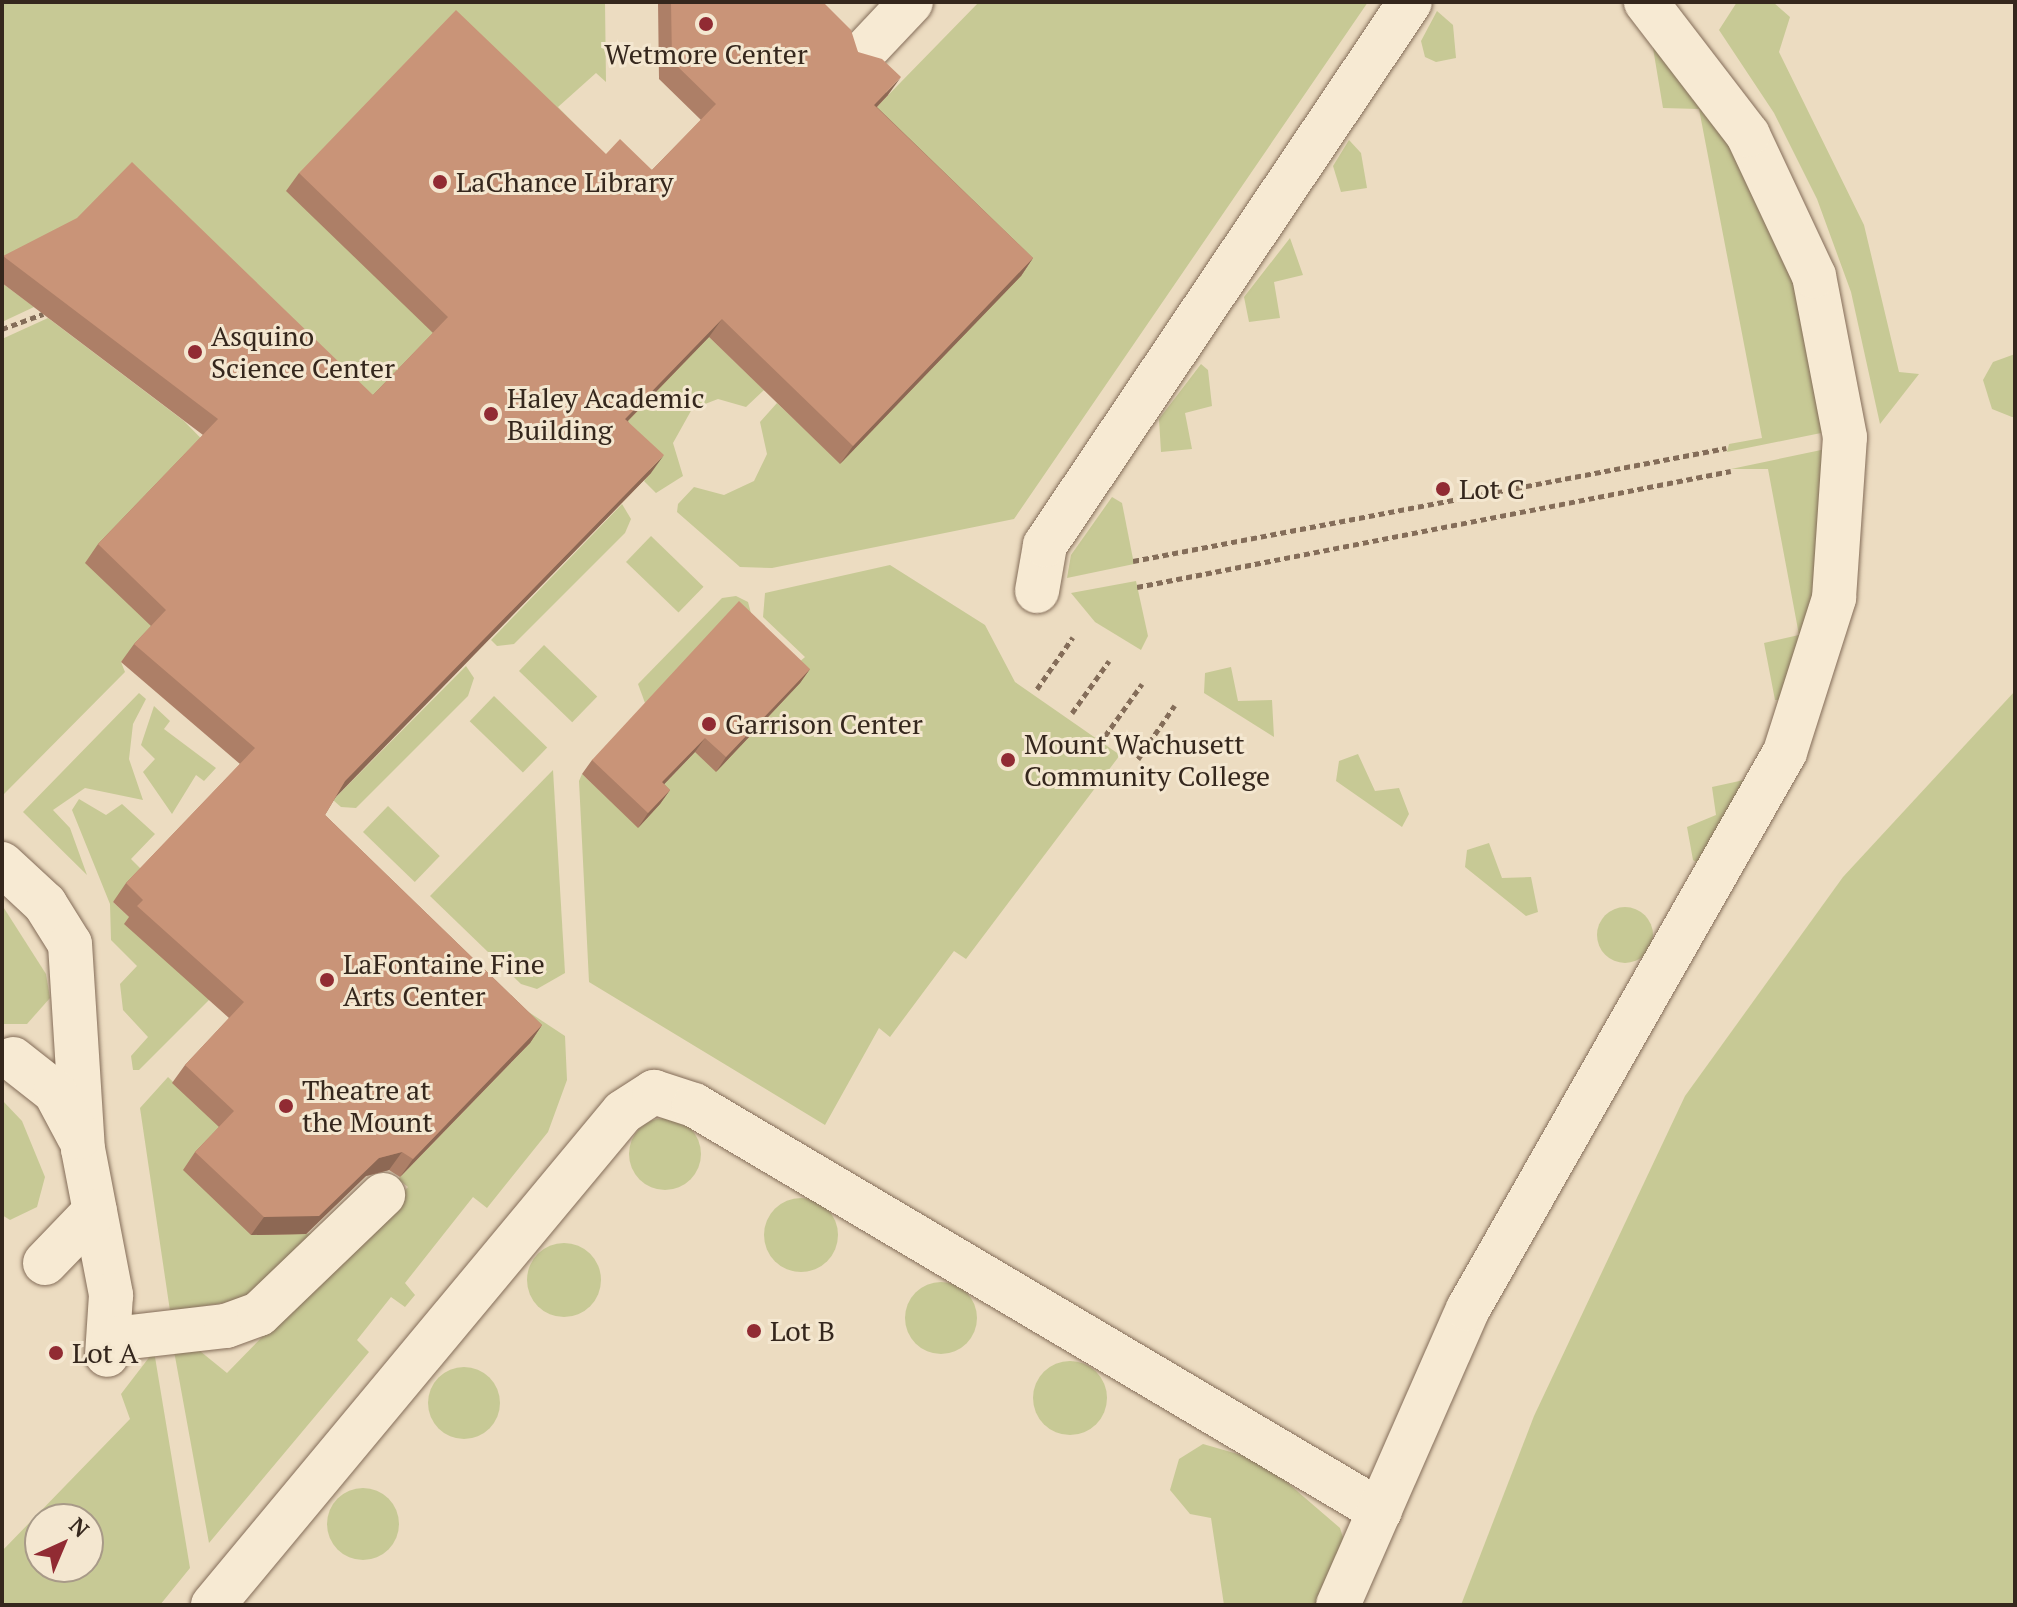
<!DOCTYPE html>
<style>
body{margin:0}
#map{position:relative;width:2017px;height:1607px;overflow:hidden;background:#ecdcc1;font-family:"PT Serif",serif}
div>[style]{position:absolute}
[style*='--x']{left:calc(var(--x)*1px);top:calc(var(--y)*1px);width:calc(var(--w)*1px);rotate:calc(var(--a)*1deg)}
.green>*{inset:0;background:#c7c995;transform-origin:0 0}
.round{border-radius:50%}
.path>*{height:5px;margin-top:-2.5px;transform-origin:0;background:repeating-linear-gradient(90deg,#846d59 0 6px,transparent 0 10px)}
.roads{filter:drop-shadow(0 0 2px #846d59) drop-shadow(0 0 2px #846d59)}
.minor>*{height:44px;margin:-22px;padding:0 22px;transform-origin:22px;border-radius:22px;background:#f7ead3}
.wall>*{inset:0;background:#ad7f67}
.shaded-wall>*{inset:0;background:#8d6854}
.building>*{inset:0;background:#c99478}
.dots>*{width:22px;height:22px;translate:-50% -50%;box-sizing:border-box;border:4px solid #f4e7d0;border-radius:50%}
span{translate:-50% -50%;white-space:nowrap;text-align:center;line-height:1.15;-webkit-text-stroke:6px #f4e7d0;paint-order:stroke}
.poi-label{font-size:28px;color:#35271d}
.left{translate:0 -50%;text-align:left}
.frame{position:absolute;inset:0;border:4px solid #35271d;pointer-events:none}
.north{position:absolute;left:24px;top:1503px;width:80px;height:80px;box-sizing:border-box;background:#f4e7d0;border:2px solid #a89a88;border-radius:50%;rotate:44deg;font-size:22px;font-weight:700;line-height:32px;text-align:center;color:#35271d}
.north::after{content:'';display:block;margin:auto;width:28px;height:36px;background:#912b33;clip-path:polygon(50% 0,100% 100%,50% 72%,0 100%)}
</style>
<div id="map">
<div class="green">
<i style="clip-path:polygon(2px 2px,605px 2px,606px 82px,596px 73px,558px 107px,607px 157px,287px 191px,436px 335px,314px 461px,65px 236px,2px 268px)"></i>
<i style="clip-path:polygon(979px 2px,1368px 2px,1014px 519px,772px 568px,740px 567px,677px 512px,678px 504px,694px 487px,724px 495px,754px 481px,767px 454px,760px 422px,777px 403px,840px 463px,861px 123px)"></i>
<i style="clip-path:polygon(1737px 2px,1773px 2px,1790px 17px,1779px 52px,1864px 225px,1899px 372px,1919px 374px,1880px 424px,1851px 292px,1817px 199px,1774px 113px,1719px 30px)"></i>
<i style="clip-path:polygon(1437px 11px,1453px 25px,1456px 58px,1436px 62px,1425px 57px,1421px 41px)"></i>
<i style="clip-path:polygon(1652px 42px,1711px 97px,1799px 287px,1826px 432px,1727px 452px,1729px 444px,1762px 438px,1699px 109px,1663px 108px)"></i>
<i style="clip-path:polygon(1349px 140px,1361px 153px,1367px 188px,1341px 192px,1333px 166px)"></i>
<i style="clip-path:polygon(1290px 238px,1303px 275px,1274px 282px,1280px 318px,1249px 322px,1244px 297px)"></i>
<i style="clip-path:polygon(2px 283px,34px 307px,2px 322px)"></i>
<i style="clip-path:polygon(48px 318px,184px 421px,231px 469px,154px 628px,121px 662px,125px 672px,4px 794px,2px 339px)"></i>
<i style="clip-path:polygon(705px 333px,764px 390px,746px 407px,718px 399px,692px 409px,673px 443px,683px 476px,656px 493px,644px 481px,651px 472px,606px 431px)"></i>
<i style="clip-path:polygon(2015px 354px,2015px 417px,2012px 417px,1992px 409px,1983px 380px,1993px 362px)"></i>
<i style="clip-path:polygon(1201px 364px,1208px 370px,1212px 406px,1185px 413px,1192px 449px,1161px 452px,1159px 419px)"></i>
<i style="clip-path:polygon(1826px 449px,1819px 587px,1782px 700px,1775px 700px,1764px 643px,1799px 635px,1768px 469px,1731px 469px)"></i>
<i style="clip-path:polygon(1112px 497px,1122px 503px,1134px 564px,1067px 578px,1071px 555px)"></i>
<i style="clip-path:polygon(622px 504px,631px 519px,625px 533px,514px 644px,497px 646px,491px 640px)"></i>
<i style="left:651px;top:536px;width:73px;height:36px;rotate:44deg"></i>
<i style="clip-path:polygon(890px 565px,985px 625px,1015px 682px,1120px 755px,966px 959px,954px 951px,890px 1037px,879px 1028px,825px 1125px,589px 982px,579px 781px,582px 774px,638px 827px,652px 797px,695px 752px,805px 657px,763px 617px,765px 593px)"></i>
<i style="clip-path:polygon(1136px 581px,1148px 636px,1141px 650px,1095px 622px,1071px 593px)"></i>
<i style="clip-path:polygon(736px 596px,748px 602px,752px 617px,645px 703px,638px 684px,722px 598px)"></i>
<i style="left:544px;top:645px;width:74px;height:36px;rotate:44deg"></i>
<i style="clip-path:polygon(466px 666px,474px 678px,468px 696px,356px 808px,341px 807px,333px 800px)"></i>
<i style="clip-path:polygon(1231px 667px,1238px 701px,1272px 700px,1274px 737px,1204px 693px,1205px 673px)"></i>
<i style="clip-path:polygon(2015px 691px,2015px 1605px,1461px 1605px,1534px 1416px,1685px 1096px,1843px 877px)"></i>
<i style="clip-path:polygon(139px 693px,146px 699px,133px 724px,129px 759px,143px 800px,85px 788px,53px 810px,70px 828px,87px 875px,23px 812px)"></i>
<i style="left:494px;top:696px;width:74px;height:35px;rotate:44deg"></i>
<i style="clip-path:polygon(154px 706px,170px 721px,164px 729px,216px 768px,204px 781px,196px 775px,172px 814px,143px 772px,155px 759px,141px 745px)"></i>
<i style="clip-path:polygon(1358px 754px,1375px 791px,1399px 788px,1409px 814px,1402px 827px,1336px 781px,1339px 761px)"></i>
<i style="clip-path:polygon(553px 770px,565px 973px,537px 989px,521px 984px,430px 896px)"></i>
<i style="clip-path:polygon(1744px 780px,1698px 863px,1693px 860px,1687px 827px,1716px 815px,1712px 787px)"></i>
<i style="clip-path:polygon(79px 799px,106px 815px,122px 804px,155px 834px,131px 859px,143px 871px,113px 902px,130px 918px,125px 924px,210px 999px,139px 1070px,133px 1070px,131px 1056px,148px 1037px,123px 1010px,120px 984px,137px 966px,111px 940px,110px 904px,72px 810px)"></i>
<i style="left:388px;top:806px;width:72px;height:36px;rotate:44deg"></i>
<i style="clip-path:polygon(1489px 843px,1502px 878px,1531px 877px,1538px 912px,1526px 916px,1465px 867px,1467px 850px)"></i>
<i style="clip-path:polygon(2px 905px,46px 974px,50px 998px,27px 1024px,2px 1024px)"></i>
<i class="round" style="left:1597px;top:907px;width:56px;height:56px"></i>
<i style="clip-path:polygon(521px 1007px,565px 1036px,567px 1080px,548px 1132px,487px 1208px,473px 1197px,405px 1283px,415px 1295px,405px 1307px,391px 1297px,357px 1340px,369px 1352px,209px 1543px,174px 1351px,195px 1347px,227px 1373px,408px 1187px,398px 1179px,529px 1044px)"></i>
<i style="clip-path:polygon(168px 1077px,222px 1129px,251px 1235px,327px 1233px,285px 1276px,236px 1301px,170px 1311px,140px 1108px)"></i>
<i style="clip-path:polygon(2px 1100px,22px 1121px,45px 1177px,37px 1207px,10px 1220px,2px 1215px)"></i>
<i class="round" style="left:629px;top:1118px;width:72px;height:72px"></i>
<i class="round" style="left:764px;top:1198px;width:74px;height:74px"></i>
<i class="round" style="left:527px;top:1243px;width:74px;height:74px"></i>
<i class="round" style="left:905px;top:1282px;width:72px;height:72px"></i>
<i style="clip-path:polygon(evenodd,154px 1351px,190px 1568px,160px 1605px,2px 1605px,2px 1551px,130px 1419px,121px 1394px,154px 1351px,40px 1519px,88px 1519px,88px 1567px,40px 1567px,40px 1519px)"></i>
<i class="round" style="left:1033px;top:1361px;width:74px;height:74px"></i>
<i class="round" style="left:428px;top:1367px;width:72px;height:72px"></i>
<i style="clip-path:polygon(1203px 1444px,1262px 1461px,1340px 1528px,1348px 1553px,1328px 1605px,1224px 1605px,1211px 1518px,1190px 1514px,1170px 1490px,1179px 1459px)"></i>
<i class="round" style="left:327px;top:1488px;width:72px;height:72px"></i>
</div>
<div class="path">
<i style="--x:2;--y:329;--w:44;--a:-20.1"></i>
<i style="--x:1133;--y:561;--w:604;--a:-10.79"></i>
<i style="--x:1137;--y:587;--w:605;--a:-11.05"></i>
<i style="--x:1037;--y:689;--w:63;--a:-55.3"></i>
<i style="--x:1072;--y:713;--w:64;--a:-54.6"></i>
<i style="--x:1105;--y:736;--w:64;--a:-54.6"></i>
<i style="--x:1138;--y:759;--w:65;--a:-55.6"></i>
</div>
<div class="roads">
<div class="minor">
<i style="--x:863;--y:53;--w:70;--a:-46.7"></i>
<i style="--x:1037;--y:591;--w:47;--a:-80.1"></i>
<i style="--x:1045;--y:545;--w:654;--a:-56.09"></i>
<i style="--x:2;--y:864;--w:59;--a:42.9"></i>
<i style="--x:45;--y:904;--w:47;--a:58"></i>
<i style="--x:70;--y:944;--w:205;--a:86.4"></i>
<i style="--x:83;--y:1149;--w:149;--a:79.1"></i>
<i style="--x:111;--y:1295;--w:60;--a:93.8"></i>
<i style="--x:13;--y:1059;--w:53;--a:38.2"></i>
<i style="--x:55;--y:1092;--w:51;--a:61.9"></i>
<i style="--x:45;--y:1263;--w:72;--a:-46.1"></i>
<i style="--x:113;--y:1339;--w:114;--a:-6.6"></i>
<i style="--x:226;--y:1326;--w:35;--a:-20"></i>
<i style="--x:259;--y:1314;--w:172;--a:-43.8"></i>
<i style="--x:213;--y:1605;--w:641;--a:-50.25"></i>
<i style="--x:623;--y:1112;--w:37;--a:-33"></i>
<i style="--x:654;--y:1092;--w:42;--a:18"></i>
<i style="--x:694;--y:1105;--w:797;--a:30.62"></i>
<i style="--x:1338;--y:1605;--w:323;--a:-66.3"></i>
<i style="--x:1468;--y:1309;--w:641;--a:-60.35"></i>
<i style="--x:1785;--y:752;--w:162;--a:-72.3"></i>
<i style="--x:1834;--y:598;--w:161;--a:-86.1"></i>
<i style="--x:1845;--y:437;--w:164;--a:-100.9"></i>
<i style="--x:1814;--y:276;--w:156;--a:-115.1"></i>
<i style="--x:1748;--y:135;--w:168;--a:-127.5"></i>
</div>
</div>
<div class="wall">
<i style="clip-path:polygon(658px 2px,823px 2px,888px 95px,877px 107px,1033px 258px,1021px 276px,840px 464px,709px 337px,628px 421px,651px 473px,337px 795px,325px 815px,542px 1025px,530px 1043px,400px 1177px,389px 1170px,366px 1176px,306px 1234px,251px 1235px,183px 1170px,195px 1152px,219px 1127px,172px 1083px,185px 1065px,229px 1018px,124px 924px,129px 917px,113px 902px,126px 883px,240px 764px,121px 662px,134px 644px,151px 626px,85px 563px,98px 544px,203px 435px,2px 283px,2px 258px,3px 256px,373px 395px,433px 333px,286px 191px,299px 173px,606px 154px,652px 170px,701px 120px,659px 79px)"></i>
<i style="clip-path:polygon(810px 669px,800px 683px,716px 772px,695px 752px,664px 784px,670px 790px,660px 804px,638px 828px,582px 774px,592px 760px)"></i>
</div>
<div class="shaded-wall">
<i style="clip-path:polygon(901px 77px,888px 95px,861px 123px,874px 105px)"></i>
<i style="clip-path:polygon(1033px 258px,1021px 276px,840px 464px,853px 446px)"></i>
<i style="clip-path:polygon(722px 319px,709px 337px,612px 437px,625px 419px)"></i>
<i style="clip-path:polygon(664px 455px,651px 473px,333px 800px,345px 781px)"></i>
<i style="clip-path:polygon(810px 669px,800px 683px,716px 772px,726px 757px)"></i>
<i style="clip-path:polygon(705px 738px,695px 752px,652px 797px,662px 782px)"></i>
<i style="clip-path:polygon(670px 790px,660px 804px,638px 828px,648px 813px)"></i>
<i style="clip-path:polygon(542px 1025px,530px 1043px,400px 1177px,413px 1159px)"></i>
<i style="clip-path:polygon(402px 1152px,389px 1170px,366px 1176px,306px 1234px,251px 1235px,264px 1217px,379px 1158px)"></i>
</div>
<div class="building">
<i style="clip-path:polygon(671px 2px,823px 2px,851px 30px,858px 52px,882px 59px,901px 77px,874px 105px,1033px 258px,853px 446px,722px 319px,625px 419px,664px 455px,345px 781px,325px 815px,542px 1025px,413px 1159px,402px 1152px,379px 1158px,319px 1216px,264px 1217px,195px 1152px,234px 1111px,185px 1065px,244px 1002px,137px 906px,143px 900px,126px 883px,255px 748px,134px 644px,166px 610px,98px 544px,218px 419px,3px 256px,77px 218px,132px 162px,373px 395px,448px 317px,299px 173px,456px 10px,606px 154px,620px 139px,652px 170px,716px 104px,672px 61px)"></i>
<i style="clip-path:polygon(739px 601px,810px 669px,726px 757px,705px 738px,662px 782px,670px 790px,648px 813px,592px 760px)"></i>
</div>
<div class="dots">
<i style="left:706px;top:24px;background:#912b33"></i>
<i style="left:440px;top:182px;background:#912b33"></i>
<i style="left:195px;top:352px;background:#912b33"></i>
<i style="left:491px;top:414px;background:#912b33"></i>
<i style="left:1443px;top:489px;background:#912b33"></i>
<i style="left:709px;top:724px;background:#912b33"></i>
<i style="left:1008px;top:760px;background:#912b33"></i>
<i style="left:327px;top:980px;background:#912b33"></i>
<i style="left:286px;top:1106px;background:#912b33"></i>
<i style="left:754px;top:1331px;background:#912b33"></i>
<i style="left:56px;top:1353px;background:#912b33"></i>
</div>
<div class="poi-label">
<span style="left:706px;top:54px">Wetmore Center</span>
<span class="left" style="left:456px;top:182px">LaChance Library</span>
<span class="left" style="left:211px;top:352px">Asquino<br>Science Center</span>
<span class="left" style="left:507px;top:414px">Haley Academic<br>Building</span>
<span class="left" style="left:1459px;top:489px">Lot C</span>
<span class="left" style="left:725px;top:724px">Garrison Center</span>
<span class="left" style="left:1024px;top:760px">Mount Wachusett<br>Community College</span>
<span class="left" style="left:343px;top:980px">LaFontaine Fine<br>Arts Center</span>
<span class="left" style="left:302px;top:1106px">Theatre at<br>the Mount</span>
<span class="left" style="left:770px;top:1331px">Lot B</span>
<span class="left" style="left:72px;top:1353px">Lot A</span>
</div>
<div class="frame"></div>
<div class="north">N</div>
</div>
